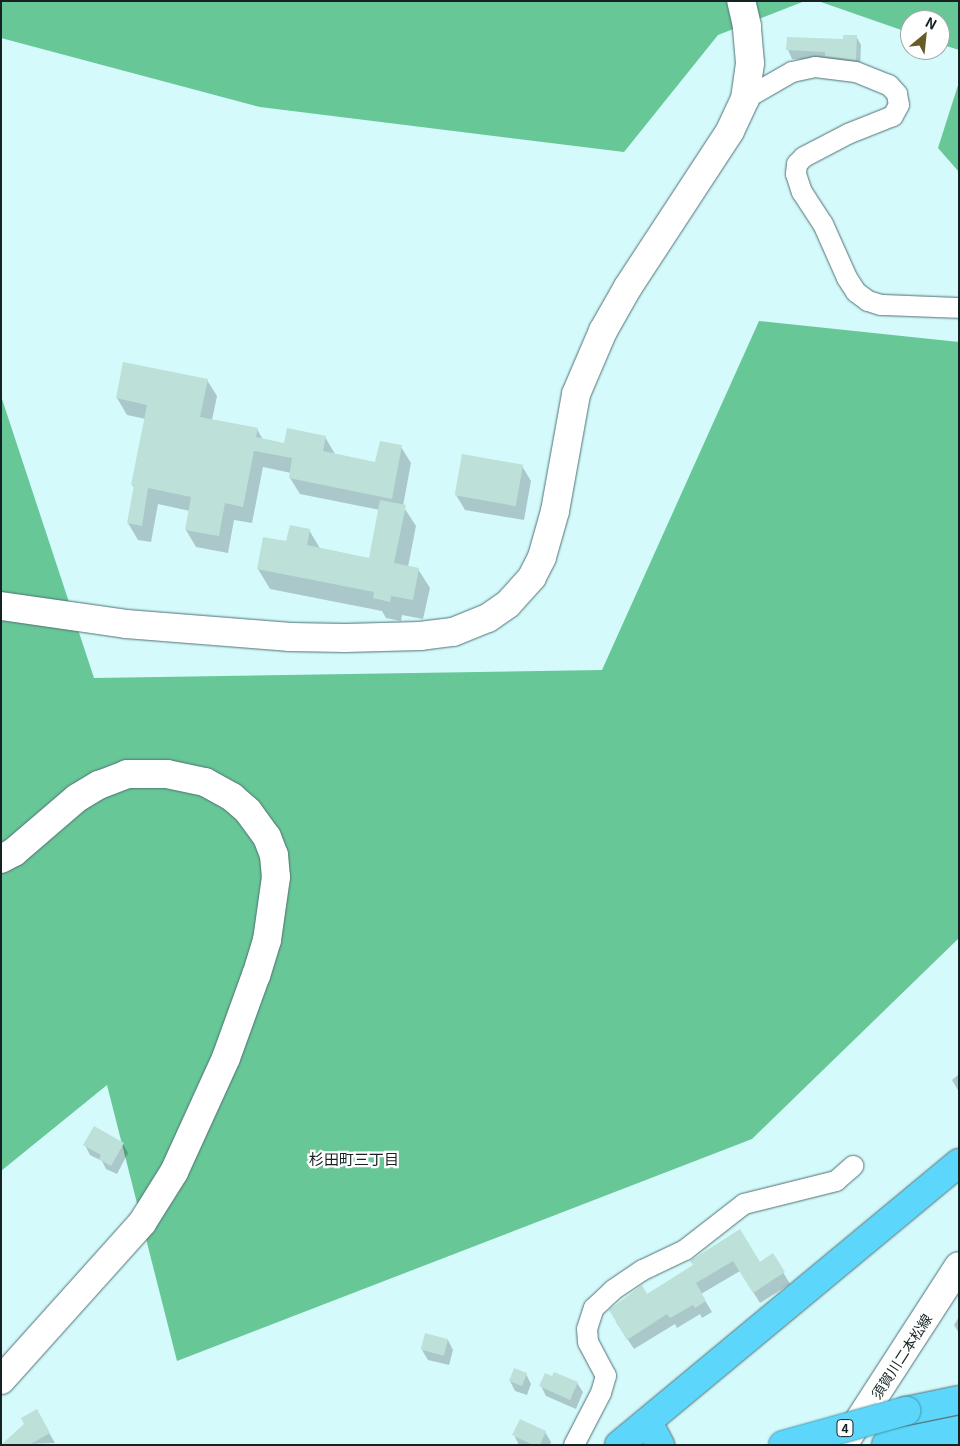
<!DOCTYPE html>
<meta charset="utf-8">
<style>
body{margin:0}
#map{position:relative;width:960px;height:1446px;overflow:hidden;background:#d5fafc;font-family:Georgia,"Noto Sans JP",serif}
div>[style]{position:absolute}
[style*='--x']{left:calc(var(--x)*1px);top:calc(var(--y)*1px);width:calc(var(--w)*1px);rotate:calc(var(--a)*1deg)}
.forest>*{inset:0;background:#68c797}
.shadow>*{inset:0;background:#0003}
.building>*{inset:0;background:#bde0d8;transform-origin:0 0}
.roads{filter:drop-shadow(0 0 1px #4f7173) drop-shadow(0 0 1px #4f7173)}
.street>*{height:20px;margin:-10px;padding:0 10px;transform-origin:10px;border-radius:10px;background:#fff}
.secondary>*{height:28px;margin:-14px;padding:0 14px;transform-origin:14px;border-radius:14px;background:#fff}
.highway>*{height:28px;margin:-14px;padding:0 14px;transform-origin:14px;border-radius:14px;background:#5cd7fb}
.bridges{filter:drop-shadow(0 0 1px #4398af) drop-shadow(0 0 1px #4398af)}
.highway-bridge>*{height:28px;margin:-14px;padding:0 14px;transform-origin:14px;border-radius:14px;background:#5cd7fb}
span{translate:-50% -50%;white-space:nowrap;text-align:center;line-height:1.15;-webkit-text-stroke:4.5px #fff;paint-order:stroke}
.shield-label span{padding:1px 4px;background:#fff;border:1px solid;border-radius:4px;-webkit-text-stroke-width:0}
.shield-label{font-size:12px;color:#142223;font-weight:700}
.street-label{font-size:14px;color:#142223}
.neighbourhood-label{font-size:15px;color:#142223}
.frame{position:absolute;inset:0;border:2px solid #142223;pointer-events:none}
.north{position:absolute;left:900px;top:10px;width:50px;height:50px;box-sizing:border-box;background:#fff;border:1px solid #a1a7a7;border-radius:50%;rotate:28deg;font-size:14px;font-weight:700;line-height:20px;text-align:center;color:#142223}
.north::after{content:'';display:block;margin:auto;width:18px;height:22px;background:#655c28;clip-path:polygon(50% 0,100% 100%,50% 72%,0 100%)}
</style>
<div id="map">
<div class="forest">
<i style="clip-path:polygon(1px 1px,805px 1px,718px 35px,624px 152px,260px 107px,1px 38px)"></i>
<i style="clip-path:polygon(818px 1px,959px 1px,959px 50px,940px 44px,940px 20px,910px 20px,910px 33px)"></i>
<i style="clip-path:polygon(959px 82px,959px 172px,938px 148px)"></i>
<i style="clip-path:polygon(759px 321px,959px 342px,959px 938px,752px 1139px,177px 1361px,107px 1085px,1px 1171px,1px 396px,94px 678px,602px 670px)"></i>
</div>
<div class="shadow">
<i style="clip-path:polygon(856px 36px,861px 45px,860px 68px,828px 60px,792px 59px,788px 50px,788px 38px,844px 40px)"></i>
<i style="clip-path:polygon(207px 380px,217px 396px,212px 420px,257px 429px,263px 440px,285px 444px,325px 437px,335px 454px,376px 463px,401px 447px,411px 463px,403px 506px,416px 526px,408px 567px,418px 569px,430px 588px,423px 619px,402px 615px,401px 621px,386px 618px,382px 611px,270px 589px,258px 569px,287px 543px,309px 530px,321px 550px,370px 559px,380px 510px,300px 494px,290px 478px,291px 473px,263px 467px,252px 523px,234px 520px,228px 553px,196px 547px,186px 530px,190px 511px,158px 504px,151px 542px,138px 540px,128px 523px,135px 488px,132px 485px,146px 419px,127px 415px,117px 398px)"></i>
<i style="clip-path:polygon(522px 466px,531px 481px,524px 520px,465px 510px,456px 495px)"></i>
<i style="clip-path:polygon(959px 1074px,959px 1092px,952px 1080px)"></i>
<i style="clip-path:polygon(123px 1144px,128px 1153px,117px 1174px,106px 1169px,102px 1161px,90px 1155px,85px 1145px)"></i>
<i style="clip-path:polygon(740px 1231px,759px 1263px,773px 1255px,790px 1284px,760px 1303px,740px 1271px,701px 1294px,712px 1312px,702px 1318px,700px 1314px,677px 1328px,675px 1324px,634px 1349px,616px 1322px,647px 1295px,695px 1266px)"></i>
<i style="clip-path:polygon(959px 1317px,959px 1333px,954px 1325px)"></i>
<i style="clip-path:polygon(448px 1340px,453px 1350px,449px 1365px,428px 1360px,422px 1350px)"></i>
<i style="clip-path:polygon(526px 1374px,531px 1384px,527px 1395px,515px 1391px,510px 1381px)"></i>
<i style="clip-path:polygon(577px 1383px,583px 1392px,576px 1409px,546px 1396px,541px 1386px)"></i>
<i style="clip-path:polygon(36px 1411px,55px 1443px,3px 1445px,25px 1424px)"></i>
<i style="clip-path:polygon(545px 1432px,551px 1442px,550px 1445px,519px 1445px,514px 1435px)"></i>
</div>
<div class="building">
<i style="clip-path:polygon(843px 35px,857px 35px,856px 60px,825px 56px,825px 52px,786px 50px,787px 37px,843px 39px)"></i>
<i style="clip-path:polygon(123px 362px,208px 379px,200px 417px,258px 428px,256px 437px,284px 443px,287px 428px,326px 436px,323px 451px,375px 462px,380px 441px,402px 445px,392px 499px,289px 478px,292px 458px,254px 451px,243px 507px,225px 503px,219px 536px,185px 530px,191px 497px,148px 488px,142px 526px,127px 523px,134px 485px,131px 485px,147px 405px,116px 398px)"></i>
<i style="left:462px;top:454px;width:62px;height:42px;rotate:10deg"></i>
<i style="clip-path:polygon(380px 500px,406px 505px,394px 563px,419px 568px,413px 600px,391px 596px,390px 602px,373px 598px,374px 592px,257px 569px,263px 537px,286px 541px,290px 525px,310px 529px,307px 545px,369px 558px)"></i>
<i style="clip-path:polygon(94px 1126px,124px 1143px,111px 1166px,99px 1159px,101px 1155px,83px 1145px)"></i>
<i style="clip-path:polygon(740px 1229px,760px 1262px,773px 1253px,785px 1272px,753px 1293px,733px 1261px,696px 1283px,706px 1301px,695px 1308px,693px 1305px,670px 1318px,667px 1314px,627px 1340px,609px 1310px,642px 1285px,647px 1294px,693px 1265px,690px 1261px)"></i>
<i style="left:425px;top:1333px;width:24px;height:17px;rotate:15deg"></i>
<i style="left:514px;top:1368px;width:14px;height:14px;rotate:21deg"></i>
<i style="clip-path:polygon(554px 1372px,578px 1382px,570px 1400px,539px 1386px,545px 1373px,552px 1376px)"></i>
<i style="clip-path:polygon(37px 1409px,50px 1433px,29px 1445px,1px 1445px,24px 1424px,21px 1418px)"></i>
<i style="clip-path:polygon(520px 1419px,546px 1431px,540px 1445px,533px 1445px,512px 1435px)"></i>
</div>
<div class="roads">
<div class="street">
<i style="--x:745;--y:99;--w:54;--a:-29.9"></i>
<i style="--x:792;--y:72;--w:24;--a:-12"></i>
<i style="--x:815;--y:67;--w:41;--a:7"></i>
<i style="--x:856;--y:72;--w:35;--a:22"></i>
<i style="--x:889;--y:85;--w:12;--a:48"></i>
<i style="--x:897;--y:94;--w:11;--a:80"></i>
<i style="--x:899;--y:105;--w:13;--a:119"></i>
<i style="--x:893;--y:116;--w:48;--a:158.2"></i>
<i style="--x:848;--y:134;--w:50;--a:152.4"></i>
<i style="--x:804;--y:157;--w:10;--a:135"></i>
<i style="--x:797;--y:164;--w:10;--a:96"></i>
<i style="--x:796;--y:174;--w:19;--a:72"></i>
<i style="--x:802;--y:192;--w:38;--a:57"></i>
<i style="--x:823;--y:224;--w:59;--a:66"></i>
<i style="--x:847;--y:278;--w:17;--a:57"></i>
<i style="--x:856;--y:292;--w:15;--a:37"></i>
<i style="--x:868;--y:301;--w:14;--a:17"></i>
<i style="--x:881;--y:305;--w:78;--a:2.2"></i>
<i style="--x:574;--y:1445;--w:59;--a:-62.6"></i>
<i style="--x:601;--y:1393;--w:18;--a:-74"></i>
<i style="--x:606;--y:1376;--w:38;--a:-118"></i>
<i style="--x:588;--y:1342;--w:13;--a:-94"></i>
<i style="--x:587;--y:1329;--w:22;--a:-72"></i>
<i style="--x:594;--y:1308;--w:26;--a:-43"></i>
<i style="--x:613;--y:1290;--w:36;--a:-34"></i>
<i style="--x:643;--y:1270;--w:47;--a:-25.5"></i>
<i style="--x:685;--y:1250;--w:75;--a:-37.9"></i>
<i style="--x:744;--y:1204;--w:95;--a:-14"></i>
<i style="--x:836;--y:1181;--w:23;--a:-41"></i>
</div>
<div class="secondary">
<i style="--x:1;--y:606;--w:126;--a:8.2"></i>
<i style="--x:126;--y:624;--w:165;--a:4.5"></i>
<i style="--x:290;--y:637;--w:55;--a:1"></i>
<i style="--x:345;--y:638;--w:75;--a:-1.5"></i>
<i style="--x:420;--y:636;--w:33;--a:-7"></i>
<i style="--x:453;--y:632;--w:38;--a:-22"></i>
<i style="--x:488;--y:618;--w:24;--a:-35"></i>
<i style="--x:508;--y:604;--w:36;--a:-48"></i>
<i style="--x:532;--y:577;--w:22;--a:-63"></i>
<i style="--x:542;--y:557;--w:48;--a:-74.2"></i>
<i style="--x:555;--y:511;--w:119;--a:-79.8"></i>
<i style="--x:576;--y:394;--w:69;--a:-66.8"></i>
<i style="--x:603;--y:331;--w:51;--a:-60.4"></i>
<i style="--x:628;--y:287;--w:186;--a:-56.8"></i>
<i style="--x:730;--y:131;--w:35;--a:-65"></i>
<i style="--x:745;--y:99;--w:36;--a:-82"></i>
<i style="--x:750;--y:63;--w:37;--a:-95"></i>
<i style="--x:747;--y:26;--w:26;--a:-103"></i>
<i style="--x:1;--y:859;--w:15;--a:-28"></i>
<i style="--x:14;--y:852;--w:83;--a:-40.6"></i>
<i style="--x:77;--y:798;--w:26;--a:-31"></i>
<i style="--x:99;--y:785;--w:30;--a:-21"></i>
<i style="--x:127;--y:774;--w:40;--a:0"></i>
<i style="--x:167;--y:774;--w:39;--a:12"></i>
<i style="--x:205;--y:782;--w:31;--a:29"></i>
<i style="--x:232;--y:797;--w:21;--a:41"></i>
<i style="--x:248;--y:811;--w:32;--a:54"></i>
<i style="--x:267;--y:837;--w:19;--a:69"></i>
<i style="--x:274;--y:855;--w:22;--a:85"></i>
<i style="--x:276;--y:877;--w:64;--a:98.1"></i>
<i style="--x:267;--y:940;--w:37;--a:107"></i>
<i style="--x:256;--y:975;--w:88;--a:109.9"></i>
<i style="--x:226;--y:1058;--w:125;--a:114.5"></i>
<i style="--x:174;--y:1172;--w:60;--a:122.1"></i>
<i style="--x:142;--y:1223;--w:211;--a:131.9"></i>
<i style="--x:843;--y:1445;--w:213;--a:-57.1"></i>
</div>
<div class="highway">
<i style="--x:906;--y:1411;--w:54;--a:-11.7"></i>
<i style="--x:648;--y:1422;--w:26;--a:62"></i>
<i style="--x:619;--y:1445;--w:442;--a:-39.7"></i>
<i style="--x:886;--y:1445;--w:75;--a:-11.6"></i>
</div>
</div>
<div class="bridges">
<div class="highway-bridge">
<i style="--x:783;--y:1445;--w:128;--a:-15.5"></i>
</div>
</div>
<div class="shield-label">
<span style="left:845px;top:1428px">4</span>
</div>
<div class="street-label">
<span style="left:901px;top:1356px;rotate:-57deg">須賀川二本松線</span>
</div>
<div class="neighbourhood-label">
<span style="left:354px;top:1159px">杉田町三丁目</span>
</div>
<div class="frame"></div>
<div class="north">N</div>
</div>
